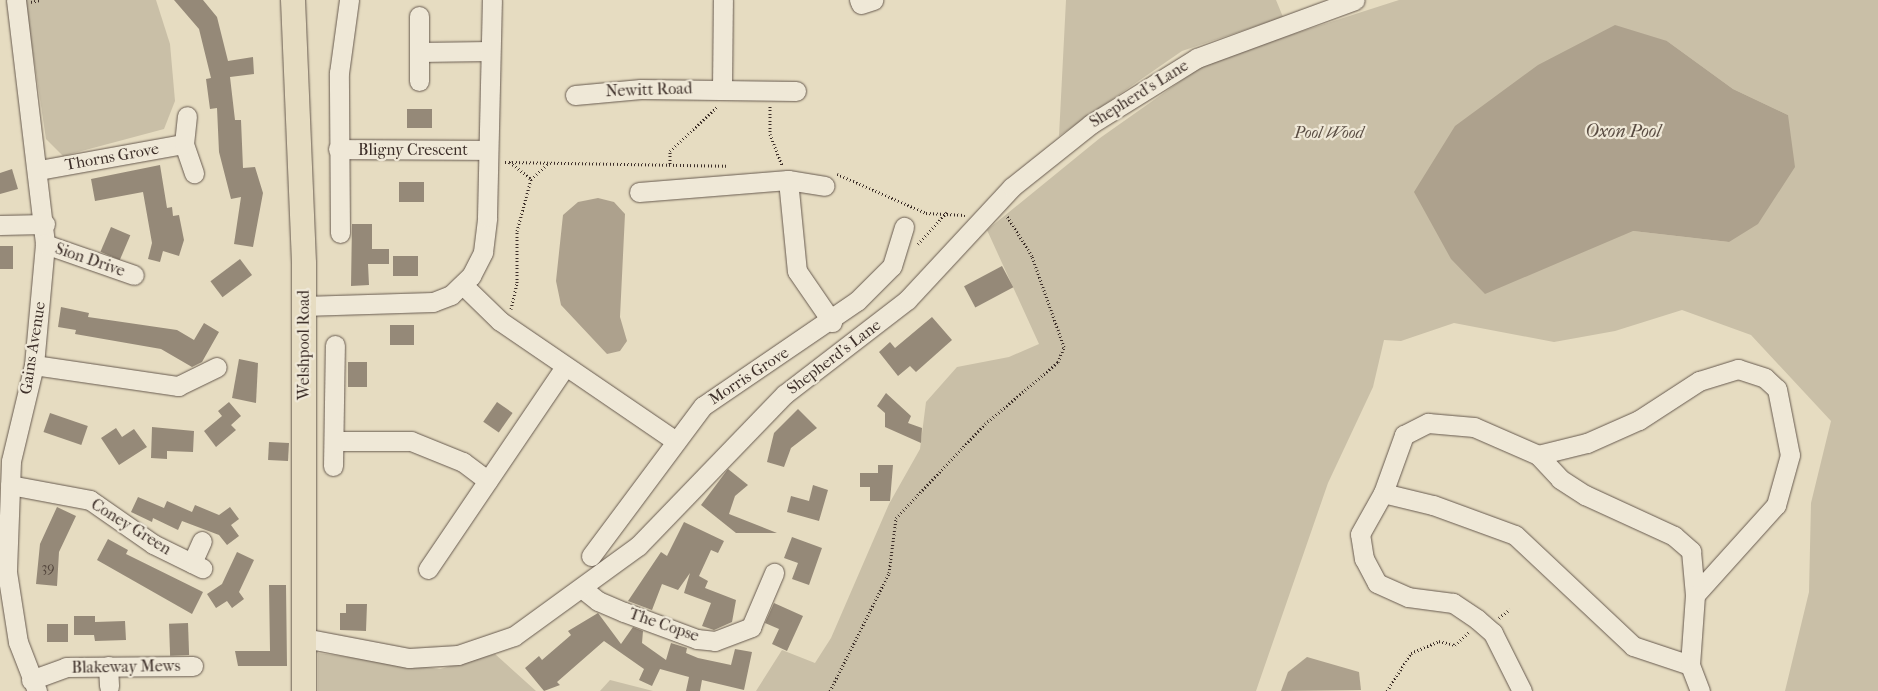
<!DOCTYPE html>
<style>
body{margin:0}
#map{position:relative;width:1878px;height:691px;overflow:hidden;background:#e6dcc1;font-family:"IM FELL French Canon",serif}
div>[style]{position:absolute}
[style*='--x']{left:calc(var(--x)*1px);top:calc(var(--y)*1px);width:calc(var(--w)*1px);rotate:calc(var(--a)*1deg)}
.green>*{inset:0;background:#c9bfa7}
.water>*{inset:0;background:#ada18d}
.building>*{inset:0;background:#958978;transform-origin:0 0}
.path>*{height:3px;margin-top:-1.5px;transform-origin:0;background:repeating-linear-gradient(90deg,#3d2f29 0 1px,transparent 0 3.5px)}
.roads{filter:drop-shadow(0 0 1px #675a4f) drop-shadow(0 0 1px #675a4f)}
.minor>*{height:19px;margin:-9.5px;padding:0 9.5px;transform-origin:9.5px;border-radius:9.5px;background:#efe8d7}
.major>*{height:24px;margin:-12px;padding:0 12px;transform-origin:12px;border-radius:12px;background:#e6dcc1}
span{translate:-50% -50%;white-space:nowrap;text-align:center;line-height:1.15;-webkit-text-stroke:4.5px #efe8d7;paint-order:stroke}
.number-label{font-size:14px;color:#53463d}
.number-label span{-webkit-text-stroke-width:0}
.street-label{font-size:16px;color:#3d2f29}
.park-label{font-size:16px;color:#594c42;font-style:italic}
.water-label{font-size:18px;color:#594c42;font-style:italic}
</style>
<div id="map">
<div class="green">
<i style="clip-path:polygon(25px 0,156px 0,170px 44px,175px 101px,164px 129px,63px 156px,46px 139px)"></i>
<i style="clip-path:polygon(1066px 0,1276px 0,1283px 17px,1182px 51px,1059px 136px)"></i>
<i style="clip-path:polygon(evenodd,1399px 0,1878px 0,1878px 691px,1785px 691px,1809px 592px,1811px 503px,1831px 421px,1751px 335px,1682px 310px,1615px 331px,1554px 342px,1454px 323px,1401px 341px,1384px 340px,1373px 387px,1328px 483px,1256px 691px,756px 691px,782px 650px,815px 663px,831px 638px,889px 504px,920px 449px,926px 402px,957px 367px,1009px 357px,1039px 344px,987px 230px,1100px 138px,1209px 61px,1399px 0,1667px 41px,1733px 89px,1788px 115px,1729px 242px,1633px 231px,1667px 41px)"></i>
<i style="clip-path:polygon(318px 653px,440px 669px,495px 654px,536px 691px,318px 691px)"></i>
<i style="clip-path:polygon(610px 680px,653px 691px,600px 691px)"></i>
</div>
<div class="water">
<i style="clip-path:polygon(1615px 25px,1667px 41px,1733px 89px,1788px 115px,1795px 167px,1758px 224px,1729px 242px,1633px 231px,1485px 294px,1451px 259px,1414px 192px,1455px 126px,1538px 65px)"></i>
<i style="clip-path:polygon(598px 198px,614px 202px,625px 214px,620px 317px,627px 341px,620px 351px,607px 354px,561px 305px,556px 281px,563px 215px,578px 202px)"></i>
<i style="clip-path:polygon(1307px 657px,1359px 672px,1361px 690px,1281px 691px,1288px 672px)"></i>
</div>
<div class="building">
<i style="clip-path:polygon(174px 0,203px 0,217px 17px,228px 61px,253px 57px,254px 74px,230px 77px,235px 120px,241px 120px,243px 168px,255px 167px,263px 193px,253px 247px,234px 244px,241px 197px,231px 199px,219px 152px,217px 108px,210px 109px,206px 79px,211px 78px,199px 29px)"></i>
<i style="left:407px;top:109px;width:25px;height:19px"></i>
<i style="clip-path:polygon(160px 165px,167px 208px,172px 207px,173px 216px,179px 215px,184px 240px,179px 256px,163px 251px,160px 262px,148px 259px,152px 243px,143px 192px,95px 201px,91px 179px)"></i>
<i style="clip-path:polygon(12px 169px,18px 189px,0 194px,0 173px)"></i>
<i style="left:399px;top:182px;width:25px;height:20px"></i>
<i style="clip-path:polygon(352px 224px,372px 224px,372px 249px,389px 249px,389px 264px,368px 264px,369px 285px,351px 286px)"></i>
<i style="left:111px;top:227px;width:21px;height:27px;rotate:23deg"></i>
<i style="left:0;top:246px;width:13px;height:23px"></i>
<i style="left:393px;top:256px;width:25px;height:20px"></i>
<i style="left:240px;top:259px;width:20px;height:37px;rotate:53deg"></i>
<i style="left:1002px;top:266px;width:24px;height:43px;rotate:62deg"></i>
<i style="clip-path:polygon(61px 307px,89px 313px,88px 317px,177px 330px,194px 340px,204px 323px,219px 332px,202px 362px,192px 367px,161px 349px,75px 334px,76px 330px,58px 327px)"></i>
<i style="clip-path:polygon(932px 317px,952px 340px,916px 372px,910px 366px,898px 376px,879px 352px,890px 342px,895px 348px)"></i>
<i style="left:390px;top:325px;width:24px;height:20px"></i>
<i style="clip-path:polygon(239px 359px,258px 363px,256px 403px,232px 398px)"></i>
<i style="left:348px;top:362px;width:19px;height:25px"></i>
<i style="clip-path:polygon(886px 393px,911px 416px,908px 423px,922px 428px,921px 443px,885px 427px,885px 413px,877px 406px)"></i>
<i style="clip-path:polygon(229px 402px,241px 416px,231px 425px,236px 430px,216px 447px,204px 431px,222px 416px,218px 411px)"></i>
<i style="left:497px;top:402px;width:19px;height:24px;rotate:35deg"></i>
<i style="clip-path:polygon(798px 409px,817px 428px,791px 448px,784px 467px,767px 462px,774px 433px)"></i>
<i style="left:50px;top:413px;width:40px;height:20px;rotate:19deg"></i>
<i style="clip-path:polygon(152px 427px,194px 431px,193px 452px,167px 451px,167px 459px,151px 458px)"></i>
<i style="clip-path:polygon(116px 428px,122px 437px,134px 429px,147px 447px,119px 465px,101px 438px)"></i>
<i style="left:269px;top:442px;width:20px;height:18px;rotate:3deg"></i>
<i style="clip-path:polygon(878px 465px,893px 465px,890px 501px,870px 501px,870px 487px,860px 487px,860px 473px,878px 473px)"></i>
<i style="clip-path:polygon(728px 469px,748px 485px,735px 496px,729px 514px,777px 533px,736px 533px,701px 505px)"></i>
<i style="clip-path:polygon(813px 485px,828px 490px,819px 521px,787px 512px,791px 496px,809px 501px)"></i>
<i style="clip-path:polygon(138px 497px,164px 508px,167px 501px,192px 512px,195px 505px,219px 515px,230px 507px,239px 519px,231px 525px,239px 536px,227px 545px,219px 535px,182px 521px,178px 530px,153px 518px,152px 522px,131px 512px)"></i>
<i style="clip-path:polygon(57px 507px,76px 516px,59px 552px,57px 586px,36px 584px,40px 544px)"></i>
<i style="clip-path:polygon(684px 522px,724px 541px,718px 553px,711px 550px,699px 576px,708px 581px,705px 588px,736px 600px,732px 622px,714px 630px,702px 626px,711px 603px,684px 593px,690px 573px,678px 590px,662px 584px,652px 610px,628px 601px,661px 552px,667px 556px)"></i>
<i style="clip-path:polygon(792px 537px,822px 548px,809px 585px,792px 579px,798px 563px,784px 558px)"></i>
<i style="clip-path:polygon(108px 539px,128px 550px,126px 554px,203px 592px,192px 614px,97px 560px)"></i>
<i style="clip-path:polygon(237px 552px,254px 560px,239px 592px,244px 599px,232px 608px,227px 601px,216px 608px,207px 594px,222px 584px)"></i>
<i style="clip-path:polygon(269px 585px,286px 585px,287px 666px,238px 666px,235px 651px,270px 651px)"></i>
<i style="clip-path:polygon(774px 603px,803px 616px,787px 651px,772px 644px,779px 629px,765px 623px)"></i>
<i style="clip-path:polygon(346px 604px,367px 604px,366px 631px,340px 630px,340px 613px,346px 613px)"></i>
<i style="clip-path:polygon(598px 613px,621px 644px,633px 627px,643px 631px,642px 643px,666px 660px,671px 643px,687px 648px,686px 653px,698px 658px,731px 665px,735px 649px,752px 652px,744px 690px,702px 680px,700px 691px,686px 691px,689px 677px,660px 669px,652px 686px,639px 680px,644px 669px,604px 641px,557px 682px,560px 685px,544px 691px,525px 668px,539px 656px,542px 660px,571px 635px,568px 631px)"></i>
<i style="clip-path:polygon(74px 616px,95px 616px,95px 622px,125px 621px,126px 640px,95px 641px,94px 635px,74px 635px)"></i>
<i style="left:188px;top:623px;width:32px;height:19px;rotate:88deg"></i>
<i style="left:47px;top:624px;width:21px;height:18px"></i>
</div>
<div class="path">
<i style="--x:31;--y:2;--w:9;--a:-13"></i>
<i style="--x:770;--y:106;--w:28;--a:90"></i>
<i style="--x:770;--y:134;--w:33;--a:69"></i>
<i style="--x:505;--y:162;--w:221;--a:1"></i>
<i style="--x:510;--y:162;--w:27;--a:39"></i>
<i style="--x:670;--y:164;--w:13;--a:-90"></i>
<i style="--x:670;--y:151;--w:64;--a:-43.1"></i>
<i style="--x:837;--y:174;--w:97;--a:23.7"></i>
<i style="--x:926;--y:213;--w:39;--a:3"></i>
<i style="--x:918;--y:244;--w:43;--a:-47.8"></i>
<i style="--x:511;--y:309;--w:27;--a:-77"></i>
<i style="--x:517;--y:283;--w:52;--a:-90"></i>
<i style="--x:517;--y:231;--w:54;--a:-74.9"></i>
<i style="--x:531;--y:179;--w:25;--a:-42"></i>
<i style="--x:1499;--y:618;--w:14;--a:-39"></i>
<i style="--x:830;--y:691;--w:132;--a:-63.4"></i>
<i style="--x:889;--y:573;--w:55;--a:-82.7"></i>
<i style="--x:896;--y:518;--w:129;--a:-46.6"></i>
<i style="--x:985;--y:424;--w:96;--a:-40.3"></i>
<i style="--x:1058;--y:362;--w:16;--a:-68"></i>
<i style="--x:1064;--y:347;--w:96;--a:-109.4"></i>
<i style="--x:1032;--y:256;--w:47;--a:-122"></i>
<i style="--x:1387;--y:691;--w:45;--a:-57.7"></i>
<i style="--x:1411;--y:653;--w:30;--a:-23"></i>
<i style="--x:1439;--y:641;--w:16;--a:14"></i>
<i style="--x:1455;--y:645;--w:19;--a:-43"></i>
</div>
<div class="roads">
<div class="minor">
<i style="--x:16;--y:0;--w:246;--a:83.2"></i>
<i style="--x:45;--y:244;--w:121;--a:95.2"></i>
<i style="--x:34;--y:365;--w:99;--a:103.5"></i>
<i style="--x:11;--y:461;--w:111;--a:92.1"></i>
<i style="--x:7;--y:572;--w:71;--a:81.1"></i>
<i style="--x:18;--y:642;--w:53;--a:68.8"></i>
<i style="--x:859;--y:0;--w:4;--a:63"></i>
<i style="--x:861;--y:4;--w:13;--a:-18"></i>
<i style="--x:419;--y:16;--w:65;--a:90"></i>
<i style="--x:419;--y:52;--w:71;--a:-0.8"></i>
<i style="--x:722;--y:89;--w:89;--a:-89.4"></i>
<i style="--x:575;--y:95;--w:66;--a:-5.2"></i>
<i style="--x:641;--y:89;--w:155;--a:0.7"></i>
<i style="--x:184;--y:144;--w:31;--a:71"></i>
<i style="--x:338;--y:149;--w:150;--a:0.4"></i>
<i style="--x:39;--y:170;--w:147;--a:-10.2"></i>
<i style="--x:184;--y:144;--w:28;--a:-84"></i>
<i style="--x:788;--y:180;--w:91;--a:84.4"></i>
<i style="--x:797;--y:271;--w:62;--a:55.5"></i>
<i style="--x:639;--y:192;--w:149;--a:-4.6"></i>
<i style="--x:788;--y:180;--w:37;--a:9"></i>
<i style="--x:0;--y:225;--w:45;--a:-1.3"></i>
<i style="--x:340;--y:233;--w:160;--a:-90.4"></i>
<i style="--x:339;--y:73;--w:74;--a:-82.2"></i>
<i style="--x:45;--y:244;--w:94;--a:19.2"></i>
<i style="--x:464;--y:286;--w:50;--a:44.2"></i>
<i style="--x:500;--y:321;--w:213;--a:34.3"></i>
<i style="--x:303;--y:306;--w:130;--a:-1.8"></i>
<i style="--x:433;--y:302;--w:19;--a:-21"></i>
<i style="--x:451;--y:295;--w:28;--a:-44"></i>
<i style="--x:471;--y:276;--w:27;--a:-63"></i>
<i style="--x:483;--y:252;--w:35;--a:-83"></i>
<i style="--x:487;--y:217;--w:217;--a:-88.7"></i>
<i style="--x:34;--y:365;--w:146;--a:8.3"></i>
<i style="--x:178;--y:386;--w:43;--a:-26"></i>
<i style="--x:335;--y:441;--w:76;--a:0"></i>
<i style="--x:411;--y:441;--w:56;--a:22"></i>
<i style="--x:463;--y:462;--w:31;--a:37"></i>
<i style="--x:1538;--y:455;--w:50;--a:-13.8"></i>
<i style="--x:1587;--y:443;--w:57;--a:-23.9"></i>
<i style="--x:1639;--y:420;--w:72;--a:-33"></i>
<i style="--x:1699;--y:381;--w:41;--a:-17.1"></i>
<i style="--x:1738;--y:369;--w:28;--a:18"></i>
<i style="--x:1765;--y:378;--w:16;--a:43"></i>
<i style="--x:1777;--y:389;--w:67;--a:78.9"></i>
<i style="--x:1790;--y:455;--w:52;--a:105.6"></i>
<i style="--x:1776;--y:505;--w:121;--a:132"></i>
<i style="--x:333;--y:466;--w:121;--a:-89.1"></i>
<i style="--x:10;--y:485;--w:81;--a:10.6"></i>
<i style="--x:90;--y:500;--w:77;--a:34.9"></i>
<i style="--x:153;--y:544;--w:55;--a:26.1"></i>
<i style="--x:1383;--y:493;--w:51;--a:13.5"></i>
<i style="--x:1433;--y:505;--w:87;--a:20.1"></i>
<i style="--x:1515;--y:535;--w:162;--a:43.2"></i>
<i style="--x:1633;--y:646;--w:60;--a:18.4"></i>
<i style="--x:591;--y:556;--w:187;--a:-53.3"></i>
<i style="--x:703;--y:406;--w:186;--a:-34.3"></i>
<i style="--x:857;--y:301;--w:49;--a:-45"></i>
<i style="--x:892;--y:266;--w:41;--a:-72.9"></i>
<i style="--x:192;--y:563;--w:24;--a:-66"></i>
<i style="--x:428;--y:569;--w:244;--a:-55.9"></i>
<i style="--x:583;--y:589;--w:19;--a:39"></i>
<i style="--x:598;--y:601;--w:28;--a:23"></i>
<i style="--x:624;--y:612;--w:78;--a:20.3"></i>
<i style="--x:697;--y:639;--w:18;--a:6"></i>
<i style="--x:715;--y:641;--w:39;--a:-21"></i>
<i style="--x:751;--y:627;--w:59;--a:-66.9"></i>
<i style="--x:304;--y:638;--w:107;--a:10.8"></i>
<i style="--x:409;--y:658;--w:49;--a:-3.5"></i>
<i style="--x:458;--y:655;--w:59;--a:-18.7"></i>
<i style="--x:514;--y:636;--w:153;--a:-36"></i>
<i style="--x:638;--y:546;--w:211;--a:-46"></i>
<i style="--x:785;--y:394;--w:154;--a:-37.6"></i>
<i style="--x:907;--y:300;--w:154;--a:-47.1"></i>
<i style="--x:1012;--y:187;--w:101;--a:-38.6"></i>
<i style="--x:1091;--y:124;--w:125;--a:-31.9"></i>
<i style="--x:1197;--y:58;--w:168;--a:-20.2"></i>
<i style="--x:108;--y:666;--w:20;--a:87"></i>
<i style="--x:31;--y:680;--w:37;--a:-20"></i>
<i style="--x:66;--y:667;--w:127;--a:-0.5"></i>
<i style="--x:1522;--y:691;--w:65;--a:-116.6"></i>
<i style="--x:1493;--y:633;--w:21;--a:-139"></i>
<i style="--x:1477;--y:619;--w:29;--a:-146"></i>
<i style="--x:1453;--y:603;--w:45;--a:-172.4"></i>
<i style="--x:1408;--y:597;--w:34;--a:-156"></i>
<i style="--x:1377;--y:583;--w:27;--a:-118"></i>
<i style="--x:1364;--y:559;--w:25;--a:-99"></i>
<i style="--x:1360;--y:534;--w:47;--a:-60.7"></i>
<i style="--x:1383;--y:493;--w:62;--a:-70.1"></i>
<i style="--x:1404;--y:435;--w:27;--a:-27"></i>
<i style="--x:1428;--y:423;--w:46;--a:5"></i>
<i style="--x:1474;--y:427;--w:70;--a:23.6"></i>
<i style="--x:1538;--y:455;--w:33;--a:47"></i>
<i style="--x:1560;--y:479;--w:30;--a:33"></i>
<i style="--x:1585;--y:495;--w:98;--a:24.7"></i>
<i style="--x:1674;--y:536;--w:23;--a:41"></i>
<i style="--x:1691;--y:551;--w:44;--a:84.8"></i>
<i style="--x:1695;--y:595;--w:70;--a:94.1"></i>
<i style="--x:1690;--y:665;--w:28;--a:69"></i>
</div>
<div class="major">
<i style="--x:293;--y:0;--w:264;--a:87.6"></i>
<i style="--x:304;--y:264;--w:427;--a:90"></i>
</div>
</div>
<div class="number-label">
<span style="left:48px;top:568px">39</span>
</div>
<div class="street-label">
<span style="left:649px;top:90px;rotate:-2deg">Newitt Road</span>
<span style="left:1139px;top:94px;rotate:-32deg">Shepherd's Lane</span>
<span style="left:413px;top:150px">Bligny Crescent</span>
<span style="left:112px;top:157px;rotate:-10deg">Thorns Grove</span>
<span style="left:90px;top:260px;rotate:19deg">Sion Drive</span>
<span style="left:304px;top:345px;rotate:-90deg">Welshpool Road</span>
<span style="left:33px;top:348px;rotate:-81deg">Gains Avenue</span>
<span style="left:834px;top:357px;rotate:-37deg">Shepherd's Lane</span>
<span style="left:749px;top:376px;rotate:-33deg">Morris Grove</span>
<span style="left:131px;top:527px;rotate:32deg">Coney Green</span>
<span style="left:664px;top:625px;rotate:19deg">The Copse</span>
<span style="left:126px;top:667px;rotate:-1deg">Blakeway Mews</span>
</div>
<div class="park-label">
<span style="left:1329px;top:133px">Pool Wood</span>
</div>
<div class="water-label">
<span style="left:1623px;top:132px">Oxon Pool</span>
</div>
</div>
